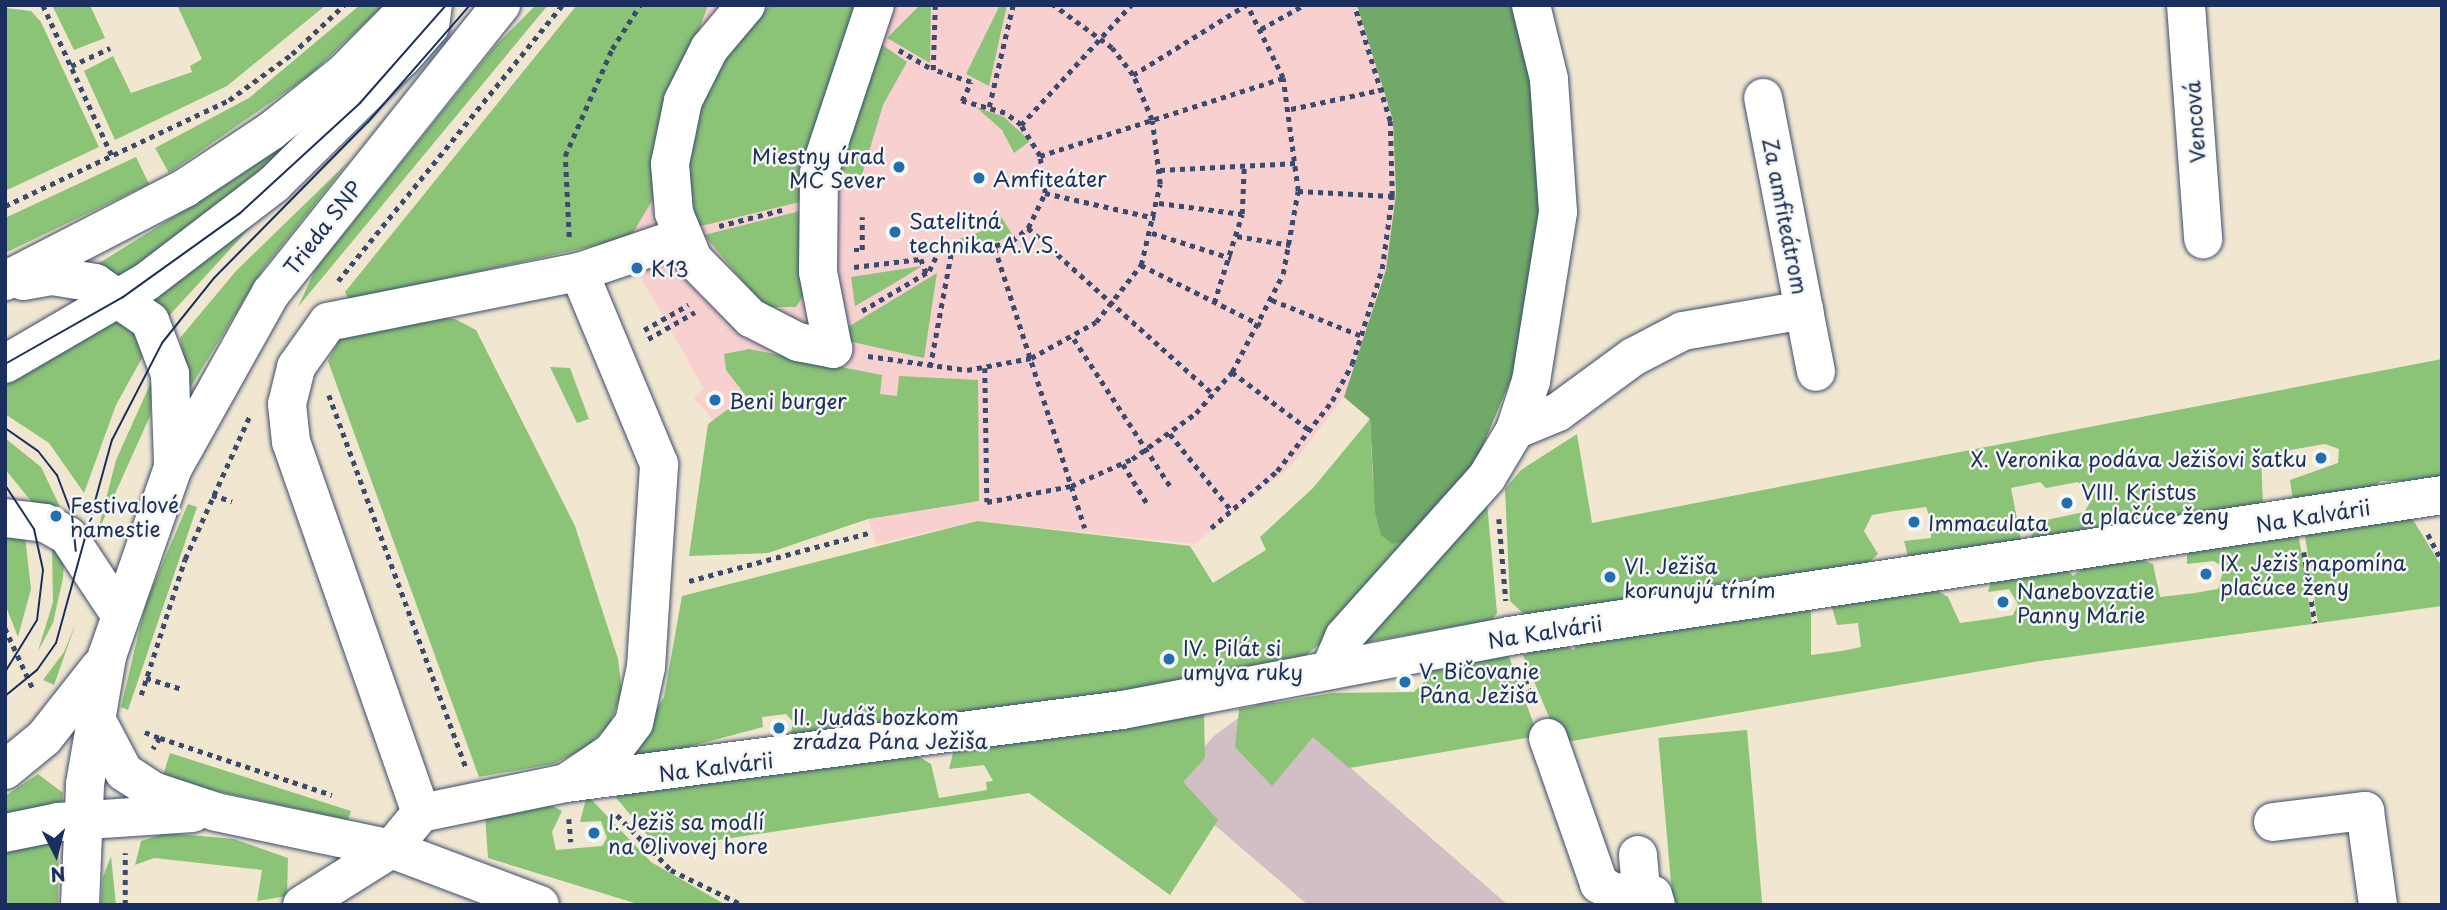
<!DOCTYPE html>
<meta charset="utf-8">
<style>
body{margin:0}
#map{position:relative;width:2447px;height:910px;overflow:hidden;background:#f1e7d1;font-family:"Playpen Sans",sans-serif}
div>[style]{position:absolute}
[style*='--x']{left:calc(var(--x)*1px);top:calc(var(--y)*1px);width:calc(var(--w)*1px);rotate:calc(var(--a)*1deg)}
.built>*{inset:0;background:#f7d0cf}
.industrial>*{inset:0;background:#d2bec5}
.green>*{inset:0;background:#8bc377;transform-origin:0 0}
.forest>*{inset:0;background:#70a968}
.path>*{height:4.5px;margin-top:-2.25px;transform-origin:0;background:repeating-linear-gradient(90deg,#3b4b6f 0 5px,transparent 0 10px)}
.roads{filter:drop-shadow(0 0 2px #3b4b6f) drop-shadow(0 0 2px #3b4b6f)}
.minor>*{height:38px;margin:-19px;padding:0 19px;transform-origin:19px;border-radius:19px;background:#fff}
.tram>*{height:2px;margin:-1px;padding:0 1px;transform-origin:1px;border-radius:1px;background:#1b2f5e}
.dots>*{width:19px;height:19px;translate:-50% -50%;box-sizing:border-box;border:4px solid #f6f6f2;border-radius:50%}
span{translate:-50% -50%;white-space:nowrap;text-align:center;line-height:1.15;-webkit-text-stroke:5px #f6f6f2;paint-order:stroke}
.street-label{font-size:21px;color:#1b2f5e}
.poi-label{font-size:21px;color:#1b2f5e}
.right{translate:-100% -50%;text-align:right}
.left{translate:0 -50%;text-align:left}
.frame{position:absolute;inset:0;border:7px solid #1b2f5e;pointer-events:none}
.north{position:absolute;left:21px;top:819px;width:70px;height:70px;-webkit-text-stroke:5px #f6f6f2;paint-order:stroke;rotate:174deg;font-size:19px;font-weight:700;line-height:28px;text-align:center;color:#1b2f5e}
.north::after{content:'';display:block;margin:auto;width:24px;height:32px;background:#1b2f5e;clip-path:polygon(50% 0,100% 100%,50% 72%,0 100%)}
</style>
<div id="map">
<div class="built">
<i style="clip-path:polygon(662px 5px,1501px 5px,1448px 487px,1344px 397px,1291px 466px,1195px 544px,977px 521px,876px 544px,856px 482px,714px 421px,694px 398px,704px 389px,640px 276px,625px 216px)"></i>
</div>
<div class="industrial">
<i style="clip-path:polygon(1268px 696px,1508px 905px,1308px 905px,1169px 786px,1214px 736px)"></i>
</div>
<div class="green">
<i style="clip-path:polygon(52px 5px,90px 5px,105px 38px,74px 50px)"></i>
<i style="clip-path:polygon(177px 5px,326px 5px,227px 86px,115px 140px,84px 71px,113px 56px,131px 93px,192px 72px,190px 66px,202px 59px)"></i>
<i style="clip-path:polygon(360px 5px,384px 5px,310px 75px,169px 173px,155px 148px,249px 98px)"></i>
<i style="clip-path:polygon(536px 5px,548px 5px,298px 307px,316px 268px,497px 44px)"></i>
<i style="clip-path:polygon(577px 5px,708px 5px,660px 137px,653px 199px,630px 238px,349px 300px,345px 292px)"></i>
<i style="clip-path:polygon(770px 5px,854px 5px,855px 11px,809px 145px,804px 201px,697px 227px,687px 169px,706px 73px)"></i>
<i style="clip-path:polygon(920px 5px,931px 5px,930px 63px,887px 38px)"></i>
<i style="clip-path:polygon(1000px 5px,1007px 5px,989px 86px,966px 74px)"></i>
<i style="clip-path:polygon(5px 8px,31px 11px,41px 22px,99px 147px,5px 191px)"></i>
<i style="clip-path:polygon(878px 42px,907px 62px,883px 105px,862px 175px,833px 172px)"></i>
<i style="clip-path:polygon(976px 107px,1004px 117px,1030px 141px,1014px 153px,1002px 130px)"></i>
<i style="clip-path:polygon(330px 108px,329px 119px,124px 281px,96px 265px,236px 178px)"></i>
<i style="clip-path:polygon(136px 157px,149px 184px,5px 253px,5px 218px)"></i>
<i style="clip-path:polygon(349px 161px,263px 269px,190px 388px,180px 338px,236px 271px)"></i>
<i style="clip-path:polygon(267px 209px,167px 318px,145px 294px)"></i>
<i style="clip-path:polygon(804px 210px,805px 293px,796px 307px,771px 307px,758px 299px,704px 235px)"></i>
<i style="clip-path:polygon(1000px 215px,1012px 234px,999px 241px,947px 243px,980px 232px)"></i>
<i style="clip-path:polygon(922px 266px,893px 284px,855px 306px,851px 277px)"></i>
<i style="clip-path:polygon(937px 273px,924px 358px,848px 341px,843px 330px)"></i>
<i style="clip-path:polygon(116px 311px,147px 349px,116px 405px,84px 493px,49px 443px,5px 414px,5px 375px)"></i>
<i style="clip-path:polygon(430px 316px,455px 319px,476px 330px,575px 526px,618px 659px,622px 692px,609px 726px,584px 749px,553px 764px,479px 777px,328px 361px,341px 336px)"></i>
<i style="clip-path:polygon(749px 349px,882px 375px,880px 394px,897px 396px,899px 376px,978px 380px,979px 501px,868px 519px,768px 553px,689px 556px,708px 424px,746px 396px,726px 370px,724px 354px)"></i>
<i style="clip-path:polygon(2442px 359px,2442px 481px,2381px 481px,2364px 494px,2293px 501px,2290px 480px,2338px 463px,2339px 449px,2325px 444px,2261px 455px,2263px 506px,2034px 541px,2027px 524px,2084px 512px,2093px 498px,2078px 482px,2046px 488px,2040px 482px,2011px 488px,2021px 540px,1909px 560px,1904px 541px,1931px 538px,1930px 518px,1926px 507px,1895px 511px,1872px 515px,1864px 531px,1878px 554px,1861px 570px,1743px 579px,1528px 618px,1510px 601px,1505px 489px,1521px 470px,1577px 434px,1592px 523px)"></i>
<i style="clip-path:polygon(550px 367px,570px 368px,589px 419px,577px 423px)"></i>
<i style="clip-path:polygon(153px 378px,150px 416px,97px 534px,116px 460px)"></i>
<i style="clip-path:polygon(1370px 419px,1373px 482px,1421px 537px,1338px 629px,1300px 660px,1086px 704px,790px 738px,793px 722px,786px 714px,762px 717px,763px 727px,624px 764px,664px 697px,682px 596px,977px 521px,1190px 546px,1213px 583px,1266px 550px,1260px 537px,1313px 488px)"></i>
<i style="clip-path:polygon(5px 438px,41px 467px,63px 513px,31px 501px,5px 469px)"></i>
<i style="clip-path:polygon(1487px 503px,1497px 613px,1492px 620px,1355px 644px)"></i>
<i style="clip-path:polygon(188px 504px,197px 507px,128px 710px,121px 707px,146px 602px)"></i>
<i style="clip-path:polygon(2410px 515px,2442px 567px,2442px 606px,2318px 623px,2304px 529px)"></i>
<i style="clip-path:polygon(2298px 531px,2312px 624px,2040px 661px,1560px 743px,1523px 655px,1559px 643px,1574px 650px,1579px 639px,1811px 607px,1811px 655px,1842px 651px,1861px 647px,1858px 623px,1837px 625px,1831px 604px,1934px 589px,1948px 597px,1960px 623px,1996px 618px,2013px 615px,2018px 604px,2009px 589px,1988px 592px,1991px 581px,2065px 568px,2073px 576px,2086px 565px,2137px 558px,2153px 564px,2160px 597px,2195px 593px,2218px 589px,2224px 568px,2214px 561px,2187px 564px,2187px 552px)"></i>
<i style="clip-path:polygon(25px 536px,31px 589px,18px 637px,5px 604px,5px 537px)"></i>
<i style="clip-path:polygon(52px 547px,64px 560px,63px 578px,53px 623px,38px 651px,53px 602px)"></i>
<i style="clip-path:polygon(76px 623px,54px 685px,43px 680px,64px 652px)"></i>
<i style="clip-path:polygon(1507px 651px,1538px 736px,1349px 768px,1313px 737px,1272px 786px,1235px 747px,1239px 709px,1332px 693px,1414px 692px,1425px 681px,1420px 672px)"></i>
<i style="clip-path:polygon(1204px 714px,1205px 758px,1183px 782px,1218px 820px,1170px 895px,1029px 793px,659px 849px,613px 794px,914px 754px,931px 764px,939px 798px,987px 790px,986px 782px,993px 781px,984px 765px,949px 769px,954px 749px)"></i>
<i style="left:1747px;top:730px;width:176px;height:89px;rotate:85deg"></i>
<i style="clip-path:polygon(170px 753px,351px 811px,348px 820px,162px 779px)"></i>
<i style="clip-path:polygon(38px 774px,63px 793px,61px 810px,5px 822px,5px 796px)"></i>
<i style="clip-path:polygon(587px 795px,651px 862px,726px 905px,641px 905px,488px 858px,485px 815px,549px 804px,562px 811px,552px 832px,556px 850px,602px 846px,607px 838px,601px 821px,580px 822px)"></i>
<i style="clip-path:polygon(59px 833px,58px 905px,5px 905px,5px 846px)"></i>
<i style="clip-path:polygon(166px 833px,234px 839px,288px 858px,287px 896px,257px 901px,262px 870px,154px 858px,135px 865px,141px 841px)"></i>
<i style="clip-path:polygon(111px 856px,116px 905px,101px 905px,103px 877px)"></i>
</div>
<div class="forest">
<i style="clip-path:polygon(1357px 5px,1513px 5px,1529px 51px,1545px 177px,1515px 369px,1479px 455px,1421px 537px,1392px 544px,1381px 535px,1375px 512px,1370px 419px,1344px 397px,1386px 270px,1396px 194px,1393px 120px)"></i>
</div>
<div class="path">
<i style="--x:43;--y:5;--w:166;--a:65.4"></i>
<i style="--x:1261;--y:29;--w:49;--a:-29.2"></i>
<i style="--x:899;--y:50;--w:39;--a:30"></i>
<i style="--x:933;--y:70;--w:65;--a:-88.2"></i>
<i style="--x:71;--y:66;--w:43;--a:-24.8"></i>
<i style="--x:1133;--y:75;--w:133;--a:-31.8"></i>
<i style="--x:989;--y:107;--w:105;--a:-76.8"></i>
<i style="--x:1291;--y:109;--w:95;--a:-12.1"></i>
<i style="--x:1021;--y:125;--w:163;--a:-47.5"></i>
<i style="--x:1040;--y:156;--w:255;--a:-17.8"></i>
<i style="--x:1160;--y:170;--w:137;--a:-2.9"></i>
<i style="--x:1298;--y:191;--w:94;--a:3"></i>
<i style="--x:1045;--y:193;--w:113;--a:12.8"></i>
<i style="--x:1159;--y:203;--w:84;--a:7.5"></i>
<i style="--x:5;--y:206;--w:248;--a:-25.3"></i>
<i style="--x:229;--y:100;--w:78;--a:-36.1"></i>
<i style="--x:292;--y:54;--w:71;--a:-43.3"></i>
<i style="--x:719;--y:226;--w:65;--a:-14.3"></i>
<i style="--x:1028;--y:228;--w:250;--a:41.9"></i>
<i style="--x:1152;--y:233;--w:83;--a:17.6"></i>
<i style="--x:1237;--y:236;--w:54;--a:9.6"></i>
<i style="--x:569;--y:237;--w:81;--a:-92.8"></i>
<i style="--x:565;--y:156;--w:117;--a:-66.3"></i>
<i style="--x:612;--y:49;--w:52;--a:-57.5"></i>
<i style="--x:995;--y:248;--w:294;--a:72.2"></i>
<i style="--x:854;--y:250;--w:8;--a:0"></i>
<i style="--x:862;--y:250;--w:33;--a:-90"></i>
<i style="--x:1141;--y:265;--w:134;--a:26.6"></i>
<i style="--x:854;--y:267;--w:67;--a:-6.8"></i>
<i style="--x:921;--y:259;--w:15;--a:70"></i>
<i style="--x:338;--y:281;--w:355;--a:-50.9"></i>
<i style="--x:1272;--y:300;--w:97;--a:21.8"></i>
<i style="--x:1214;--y:303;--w:93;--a:-72.5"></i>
<i style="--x:1242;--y:214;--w:48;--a:-87.6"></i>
<i style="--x:862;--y:311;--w:78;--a:-30.8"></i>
<i style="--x:929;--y:271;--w:28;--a:-64"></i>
<i style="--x:941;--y:246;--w:35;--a:8"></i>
<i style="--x:976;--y:251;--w:37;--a:-16"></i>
<i style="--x:1012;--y:241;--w:21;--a:-39"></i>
<i style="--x:1028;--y:228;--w:39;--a:-64"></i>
<i style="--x:1045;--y:193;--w:37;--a:-98"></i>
<i style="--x:1040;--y:156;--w:36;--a:-122"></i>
<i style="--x:1021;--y:125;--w:20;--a:-143"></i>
<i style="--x:1005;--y:113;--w:45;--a:-164.4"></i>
<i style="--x:962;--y:101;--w:21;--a:-65"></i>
<i style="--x:971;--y:82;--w:40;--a:-162"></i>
<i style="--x:644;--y:330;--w:51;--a:-29.6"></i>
<i style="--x:648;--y:339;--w:54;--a:-29.9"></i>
<i style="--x:1074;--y:339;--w:177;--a:56.8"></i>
<i style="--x:868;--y:356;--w:100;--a:8"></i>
<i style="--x:967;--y:370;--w:65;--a:-10.6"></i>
<i style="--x:1031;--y:358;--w:74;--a:-29"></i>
<i style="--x:1096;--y:322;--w:73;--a:-51.7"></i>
<i style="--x:1141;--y:265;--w:83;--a:-76.8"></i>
<i style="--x:1160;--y:184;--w:64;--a:-97.1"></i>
<i style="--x:1152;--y:120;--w:49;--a:-112.9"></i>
<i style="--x:1133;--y:75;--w:34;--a:-128"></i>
<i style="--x:1112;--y:48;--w:73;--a:-143.9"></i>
<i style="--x:930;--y:367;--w:121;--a:-79.5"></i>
<i style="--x:985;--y:368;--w:134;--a:89.1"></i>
<i style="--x:987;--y:502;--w:86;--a:-10.8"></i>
<i style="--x:1071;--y:486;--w:67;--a:-23.9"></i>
<i style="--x:1132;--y:459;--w:79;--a:-35.7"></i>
<i style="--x:1196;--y:413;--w:55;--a:-48.7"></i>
<i style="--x:1232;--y:372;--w:110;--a:-62.5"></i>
<i style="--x:1283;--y:274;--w:84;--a:-79.8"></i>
<i style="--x:1298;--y:191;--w:114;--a:-97.6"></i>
<i style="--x:1283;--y:78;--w:81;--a:-116.3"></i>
<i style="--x:1232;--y:372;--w:99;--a:36.8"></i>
<i style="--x:329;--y:395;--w:396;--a:69.8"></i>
<i style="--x:1170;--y:434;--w:97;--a:51.2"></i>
<i style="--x:1123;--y:464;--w:48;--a:58.6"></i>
<i style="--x:212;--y:495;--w:21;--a:17"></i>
<i style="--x:1499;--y:519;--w:82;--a:85.1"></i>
<i style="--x:1211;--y:528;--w:87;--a:-40.8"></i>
<i style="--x:1277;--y:471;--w:89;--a:-51.8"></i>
<i style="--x:1332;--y:401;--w:42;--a:-61.6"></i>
<i style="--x:1352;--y:364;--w:100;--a:-72.5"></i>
<i style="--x:1382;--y:269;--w:74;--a:-82.2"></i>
<i style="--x:1392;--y:196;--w:75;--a:-91.5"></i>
<i style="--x:1390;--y:121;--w:121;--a:-107.2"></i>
<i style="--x:2428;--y:534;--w:30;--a:63"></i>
<i style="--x:2304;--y:552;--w:72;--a:81.2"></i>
<i style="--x:689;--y:581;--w:189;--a:-15"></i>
<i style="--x:5;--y:628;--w:69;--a:65.3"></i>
<i style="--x:1522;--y:670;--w:37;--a:70"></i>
<i style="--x:146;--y:678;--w:39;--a:17"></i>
<i style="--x:141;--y:695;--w:143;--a:-72.1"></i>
<i style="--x:185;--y:559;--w:156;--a:-65.7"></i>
<i style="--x:145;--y:732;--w:16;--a:22"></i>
<i style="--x:160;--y:738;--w:13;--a:122"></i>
<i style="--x:160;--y:738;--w:181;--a:18.3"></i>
<i style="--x:617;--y:815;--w:77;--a:45.5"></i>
<i style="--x:671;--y:870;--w:80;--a:25.9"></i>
<i style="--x:569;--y:819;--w:23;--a:85"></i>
<i style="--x:125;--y:905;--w:52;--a:-90"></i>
</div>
<div class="roads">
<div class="minor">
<i style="--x:746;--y:5;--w:57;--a:130.1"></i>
<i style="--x:709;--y:49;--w:58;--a:116.6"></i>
<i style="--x:683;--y:101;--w:64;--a:101.7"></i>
<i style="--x:670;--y:164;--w:49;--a:85.3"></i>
<i style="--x:674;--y:213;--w:50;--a:67.6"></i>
<i style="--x:693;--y:259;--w:83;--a:45.5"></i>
<i style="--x:751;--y:318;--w:53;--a:27.1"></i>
<i style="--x:798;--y:342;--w:36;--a:11"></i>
<i style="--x:833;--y:349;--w:78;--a:-101"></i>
<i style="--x:818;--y:272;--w:99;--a:-89.4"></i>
<i style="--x:819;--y:173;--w:177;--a:-71.6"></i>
<i style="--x:2186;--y:5;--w:235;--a:85.8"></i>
<i style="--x:5;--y:281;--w:203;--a:-27.3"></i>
<i style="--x:185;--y:188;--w:103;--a:-33.5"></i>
<i style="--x:271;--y:131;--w:93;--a:-38.5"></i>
<i style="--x:344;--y:73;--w:95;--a:-45.4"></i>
<i style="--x:23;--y:281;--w:29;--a:-10"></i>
<i style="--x:52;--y:276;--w:44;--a:9.2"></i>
<i style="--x:95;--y:283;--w:67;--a:34.6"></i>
<i style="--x:150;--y:321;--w:57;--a:69.3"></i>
<i style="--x:170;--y:374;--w:89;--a:88.1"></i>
<i style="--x:1804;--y:310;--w:63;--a:79"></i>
<i style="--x:5;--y:364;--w:163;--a:-30.2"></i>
<i style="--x:146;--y:282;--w:161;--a:-37.4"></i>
<i style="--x:274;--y:184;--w:181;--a:-44.6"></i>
<i style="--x:403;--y:57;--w:41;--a:-48.9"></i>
<i style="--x:430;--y:26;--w:21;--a:-82"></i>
<i style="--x:1515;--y:430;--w:47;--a:-22.7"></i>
<i style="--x:1558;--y:412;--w:93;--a:-36.3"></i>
<i style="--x:1633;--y:357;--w:56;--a:-27.5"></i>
<i style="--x:1683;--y:331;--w:123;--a:-9.8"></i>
<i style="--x:1804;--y:310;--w:216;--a:-100.9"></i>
<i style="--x:5;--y:518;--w:40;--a:7.1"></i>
<i style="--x:45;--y:523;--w:26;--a:29"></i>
<i style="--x:68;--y:536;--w:92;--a:56.5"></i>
<i style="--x:1330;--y:670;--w:36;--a:-67"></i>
<i style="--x:1344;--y:637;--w:215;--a:-48.2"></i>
<i style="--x:1487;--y:477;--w:55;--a:-59.2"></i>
<i style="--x:1515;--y:430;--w:52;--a:-71.9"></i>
<i style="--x:1531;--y:381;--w:171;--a:-80.9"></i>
<i style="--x:1558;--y:212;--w:133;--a:-93.9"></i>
<i style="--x:1549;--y:79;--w:76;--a:-103.7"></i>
<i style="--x:95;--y:717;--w:62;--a:62.2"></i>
<i style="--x:124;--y:772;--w:35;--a:33"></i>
<i style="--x:153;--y:791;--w:66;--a:18.4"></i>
<i style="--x:216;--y:812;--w:179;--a:11.9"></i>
<i style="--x:391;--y:849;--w:159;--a:20.6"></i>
<i style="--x:1548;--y:738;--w:155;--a:70.7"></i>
<i style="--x:1599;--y:884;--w:18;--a:29"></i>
<i style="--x:1615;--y:893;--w:26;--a:-7"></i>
<i style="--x:5;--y:770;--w:50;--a:-39.4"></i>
<i style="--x:44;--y:738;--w:90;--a:-51.7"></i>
<i style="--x:566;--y:783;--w:561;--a:-7.48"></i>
<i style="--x:1122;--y:710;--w:394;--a:-10.8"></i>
<i style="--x:1509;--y:636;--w:944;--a:-8.59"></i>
<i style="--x:421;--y:813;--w:393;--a:-109.3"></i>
<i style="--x:291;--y:442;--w:38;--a:-96"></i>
<i style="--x:287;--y:404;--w:38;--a:-76"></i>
<i style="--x:296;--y:367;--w:55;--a:-54.6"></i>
<i style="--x:328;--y:322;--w:256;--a:-11.3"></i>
<i style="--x:579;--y:272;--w:109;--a:-18.8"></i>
<i style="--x:2273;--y:822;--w:93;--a:-6.8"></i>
<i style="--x:2365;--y:811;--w:95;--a:82.1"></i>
<i style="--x:5;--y:833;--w:54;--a:-11.7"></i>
<i style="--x:58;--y:822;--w:135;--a:-3.8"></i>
<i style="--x:1638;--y:855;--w:35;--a:85"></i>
<i style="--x:1641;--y:890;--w:13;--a:23"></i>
<i style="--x:1653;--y:895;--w:10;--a:73"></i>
<i style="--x:80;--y:905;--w:121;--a:-87.6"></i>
<i style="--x:85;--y:784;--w:130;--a:-80.2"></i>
<i style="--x:107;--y:656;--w:199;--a:-70.7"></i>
<i style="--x:173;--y:468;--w:201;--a:-60.8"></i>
<i style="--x:271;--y:293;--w:369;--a:-51.4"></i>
<i style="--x:302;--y:905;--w:105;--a:-32.2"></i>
<i style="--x:391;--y:849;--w:47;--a:-50.2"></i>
<i style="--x:421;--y:813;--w:148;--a:-11.7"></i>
<i style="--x:566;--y:783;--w:55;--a:-34"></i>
<i style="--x:612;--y:752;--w:36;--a:-53"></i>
<i style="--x:634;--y:723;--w:57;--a:-77.9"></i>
<i style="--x:646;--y:667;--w:203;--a:-86.3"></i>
<i style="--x:659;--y:464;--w:208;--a:-112.6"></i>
</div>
</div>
<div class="tram">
<i style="--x:5;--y:364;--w:136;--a:-29.6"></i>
<i style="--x:123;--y:297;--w:143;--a:-35.6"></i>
<i style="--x:239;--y:214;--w:164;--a:-42.5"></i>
<i style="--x:360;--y:103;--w:130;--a:-48.7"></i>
<i style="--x:5;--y:428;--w:40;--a:34.9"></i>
<i style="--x:38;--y:451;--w:31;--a:52"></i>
<i style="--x:57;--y:475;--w:43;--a:69.4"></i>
<i style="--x:72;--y:515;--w:36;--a:84"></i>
<i style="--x:5;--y:485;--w:53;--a:56.6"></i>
<i style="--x:34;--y:529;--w:42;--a:77.6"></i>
<i style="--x:43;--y:570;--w:50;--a:96.8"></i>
<i style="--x:37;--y:620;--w:61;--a:121.6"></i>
<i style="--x:5;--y:696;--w:41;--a:-39.1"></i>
<i style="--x:37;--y:670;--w:33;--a:-55"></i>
<i style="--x:56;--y:643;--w:211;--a:-74.6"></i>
<i style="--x:112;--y:440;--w:109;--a:-62.7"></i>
<i style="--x:162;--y:343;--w:83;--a:-51.3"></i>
<i style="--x:214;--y:278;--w:219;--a:-45.4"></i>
<i style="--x:368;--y:122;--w:155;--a:-48.9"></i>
</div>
<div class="dots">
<i style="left:899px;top:167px;background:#1f6fb2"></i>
<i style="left:979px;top:178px;background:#1f6fb2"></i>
<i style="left:895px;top:232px;background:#1f6fb2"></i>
<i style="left:637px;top:268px;background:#1f6fb2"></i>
<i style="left:715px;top:400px;background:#1f6fb2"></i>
<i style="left:2321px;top:458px;background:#1f6fb2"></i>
<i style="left:2067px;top:503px;background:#1f6fb2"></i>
<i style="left:56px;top:516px;background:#1f6fb2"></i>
<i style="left:1914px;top:522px;background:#1f6fb2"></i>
<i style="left:2206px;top:574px;background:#1f6fb2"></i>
<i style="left:1610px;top:577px;background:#1f6fb2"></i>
<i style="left:2003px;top:602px;background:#1f6fb2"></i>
<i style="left:1169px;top:659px;background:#1f6fb2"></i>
<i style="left:1405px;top:682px;background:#1f6fb2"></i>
<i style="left:779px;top:728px;background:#1f6fb2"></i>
<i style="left:594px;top:833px;background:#1f6fb2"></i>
</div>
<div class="street-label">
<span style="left:2194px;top:122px;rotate:-94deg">Vencová</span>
<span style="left:1786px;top:216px;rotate:79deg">Za amfiteátrom</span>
<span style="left:322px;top:227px;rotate:-52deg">Trieda SNP</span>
<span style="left:2313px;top:515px;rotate:-9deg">Na Kalvárii</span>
<span style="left:1545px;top:631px;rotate:-9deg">Na Kalvárii</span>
<span style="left:716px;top:766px;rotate:-7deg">Na Kalvárii</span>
</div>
<div class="poi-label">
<span class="right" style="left:885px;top:167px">Miestny úrad<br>MČ Sever</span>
<span class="left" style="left:993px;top:178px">Amfiteáter</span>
<span class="left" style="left:909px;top:232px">Satelitná<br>technika A.V.S.</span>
<span class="left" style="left:651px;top:268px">K13</span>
<span class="left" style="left:729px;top:400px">Beni burger</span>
<span class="right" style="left:2307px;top:458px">X. Veronika podáva Ježišovi šatku</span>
<span class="left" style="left:2081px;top:503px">VIII. Kristus<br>a plačúce ženy</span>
<span class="left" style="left:70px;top:516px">Festivalové<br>námestie</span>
<span class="left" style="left:1928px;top:522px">Immaculata</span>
<span class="left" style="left:2220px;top:574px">IX. Ježiš napomína<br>plačúce ženy</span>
<span class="left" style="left:1624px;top:577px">VI. Ježiša<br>korunujú tŕním</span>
<span class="left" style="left:2017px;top:602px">Nanebovzatie<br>Panny Márie</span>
<span class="left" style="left:1183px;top:659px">IV. Pilát si<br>umýva ruky</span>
<span class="left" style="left:1419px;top:682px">V. Bičovanie<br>Pána Ježiša</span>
<span class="left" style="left:793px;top:728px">II. Judáš bozkom<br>zrádza Pána Ježiša</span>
<span class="left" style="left:608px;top:833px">I. Ježiš sa modlí<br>na Olivovej hore</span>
</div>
<div class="frame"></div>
<div class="north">N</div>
</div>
